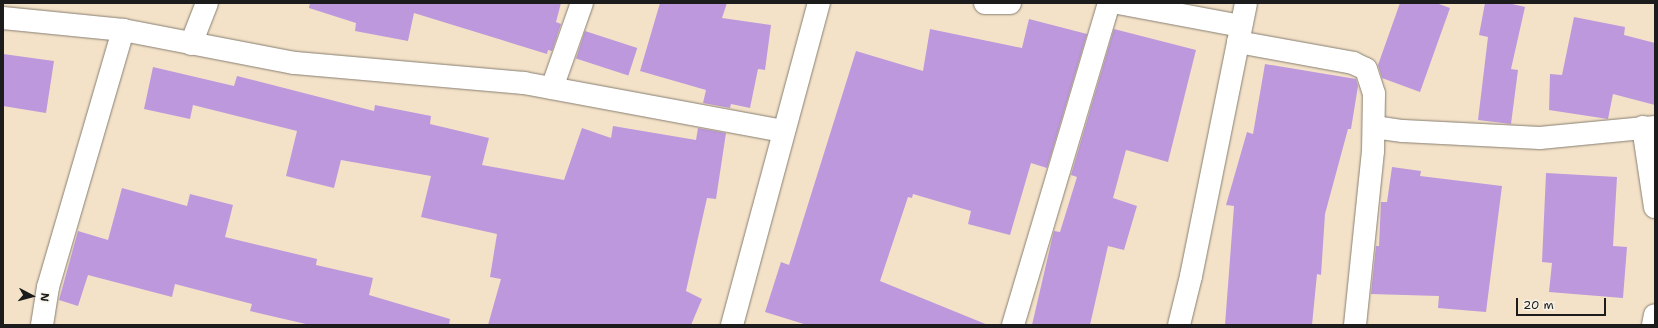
<!DOCTYPE html>
<style>
body{margin:0}
#map{position:relative;width:1658px;height:328px;overflow:hidden;background:#f3e2c8;font-family:"Shantell Sans",sans-serif}
div>[style]{position:absolute}
[style*='--x']{left:calc(var(--x)*1px);top:calc(var(--y)*1px);width:calc(var(--w)*1px);rotate:calc(var(--a)*1deg)}
.building>*{inset:0;background:#bd98dd;transform-origin:0 0}
.roads{filter:drop-shadow(0 0 1px #887f72) drop-shadow(0 0 1px #887f72)}
.street>*{height:22px;margin:-11px;padding:0 11px;transform-origin:11px;border-radius:11px;background:#fff}
span{translate:-50% -50%;white-space:nowrap;text-align:center;line-height:1.15;-webkit-text-stroke:4px #f7f3e8;paint-order:stroke}
.frame{position:absolute;inset:0;border:4px solid #1c1c1c;pointer-events:none}
.north{position:absolute;left:12px;top:276px;width:40px;height:40px;-webkit-text-stroke:3px #f7f3e8;paint-order:stroke;rotate:96deg;font-size:11px;font-weight:700;line-height:16px;text-align:center;color:#1c1c1c}
.north::after{content:'';display:block;margin:auto;width:14px;height:18px;background:#1c1c1c;clip-path:polygon(50% 0,100% 100%,50% 72%,0 100%)}
.scale{position:absolute;left:1516px;top:298px;width:90px;height:18px;box-sizing:border-box;border:2px solid #1c1c1c;border-top:0;padding-left:5px;font-size:12px;line-height:14px;white-space:nowrap;color:#1c1c1c;-webkit-text-stroke:3px #f7f3e8;paint-order:stroke}
</style>
<div id="map">
<div class="building">
<i style="clip-path:polygon(310px 3px,561px 3px,556px 22px,561px 24px,552px 51px,548px 50px,547px 54px,414px 13px,408px 41px,355px 31px,356px 23px,309px 8px)"></i>
<i style="clip-path:polygon(660px 3px,727px 3px,722px 18px,771px 25px,765px 70px,758px 69px,750px 108px,731px 104px,730px 108px,703px 103px,706px 90px,640px 71px)"></i>
<i style="clip-path:polygon(1400px 3px,1436px 3px,1450px 8px,1420px 92px,1382px 78px,1378px 65px)"></i>
<i style="clip-path:polygon(1485px 3px,1508px 3px,1525px 7px,1511px 69px,1518px 70px,1511px 124px,1478px 120px,1488px 37px,1479px 35px)"></i>
<i style="clip-path:polygon(1574px 17px,1625px 27px,1624px 35px,1655px 43px,1655px 105px,1613px 94px,1608px 119px,1549px 110px,1550px 74px,1562px 75px)"></i>
<i style="clip-path:polygon(1029px 19px,1087px 34px,1047px 168px,1031px 163px,1010px 235px,968px 224px,971px 211px,913px 194px,912px 198px,908px 197px,880px 281px,988px 325px,807px 325px,765px 312px,781px 262px,789px 265px,856px 51px,923px 71px,930px 29px,1022px 48px)"></i>
<i style="clip-path:polygon(1114px 29px,1196px 50px,1168px 162px,1126px 150px,1113px 198px,1137px 206px,1124px 250px,1108px 246px,1090px 325px,1032px 325px,1052px 239px,1054px 231px,1060px 232px,1077px 177px,1071px 175px)"></i>
<i style="left:585px;top:31px;width:55px;height:29px;rotate:18deg"></i>
<i style="clip-path:polygon(3px 54px,54px 61px,46px 113px,3px 106px)"></i>
<i style="clip-path:polygon(1265px 64px,1356px 79px,1358px 86px,1351px 129px,1348px 129px,1325px 214px,1321px 275px,1317px 274px,1312px 325px,1225px 325px,1234px 206px,1226px 205px,1247px 132px,1253px 134px)"></i>
<i style="clip-path:polygon(153px 67px,234px 86px,237px 76px,374px 111px,375px 105px,431px 116px,430px 124px,489px 138px,482px 165px,564px 180px,582px 128px,611px 138px,613px 126px,696px 140px,698px 128px,726px 133px,716px 199px,707px 198px,686px 291px,702px 299px,691px 325px,488px 325px,501px 279px,490px 277px,497px 234px,421px 217px,431px 176px,341px 160px,334px 188px,286px 176px,297px 131px,193px 105px,190px 119px,144px 109px)"></i>
<i style="clip-path:polygon(1392px 167px,1421px 171px,1420px 176px,1502px 186px,1486px 312px,1438px 308px,1439px 296px,1371px 294px,1376px 246px,1379px 246px,1381px 202px,1387px 202px)"></i>
<i style="clip-path:polygon(1546px 173px,1617px 177px,1613px 246px,1627px 247px,1623px 298px,1549px 292px,1552px 263px,1542px 262px)"></i>
<i style="clip-path:polygon(122px 188px,187px 206px,190px 194px,233px 205px,225px 237px,317px 259px,316px 265px,373px 278px,369px 295px,450px 319px,449px 325px,310px 325px,250px 311px,252px 304px,175px 284px,172px 297px,88px 275px,78px 306px,59px 300px,78px 231px,108px 240px)"></i>
</div>
<div class="roads">
<div class="street">
<i style="--x:985;--y:3;--w:25;--a:0"></i>
<i style="--x:1118;--y:3;--w:125;--a:10.6"></i>
<i style="--x:3;--y:18;--w:121;--a:5.7"></i>
<i style="--x:123;--y:30;--w:175;--a:10.9"></i>
<i style="--x:295;--y:63;--w:230;--a:5"></i>
<i style="--x:524;--y:83;--w:264;--a:10.5"></i>
<i style="--x:1238;--y:42;--w:117;--a:10.3"></i>
<i style="--x:1353;--y:63;--w:14;--a:25"></i>
<i style="--x:1366;--y:69;--w:26;--a:72"></i>
<i style="--x:1374;--y:94;--w:57;--a:91"></i>
<i style="--x:1373;--y:151;--w:175;--a:95.9"></i>
<i style="--x:191;--y:44;--w:44;--a:-68.7"></i>
<i style="--x:552;--y:88;--w:90;--a:-70.6"></i>
<i style="--x:1374;--y:127;--w:29;--a:8"></i>
<i style="--x:1403;--y:131;--w:137;--a:2.9"></i>
<i style="--x:1540;--y:138;--w:116;--a:-5.5"></i>
<i style="--x:1643;--y:127;--w:81;--a:81.5"></i>
<i style="--x:42;--y:325;--w:38;--a:-81"></i>
<i style="--x:48;--y:287;--w:268;--a:-73.7"></i>
<i style="--x:732;--y:325;--w:334;--a:-74.9"></i>
<i style="--x:1013;--y:325;--w:336;--a:-73.4"></i>
<i style="--x:1179;--y:325;--w:50;--a:-76.2"></i>
<i style="--x:1191;--y:276;--w:278;--a:-78.6"></i>
<i style="--x:1653;--y:325;--w:10;--a:-79"></i>
</div>
</div>
<div class="frame"></div>
<div class="north">N</div>
<div class="scale">20 m</div>
</div>
